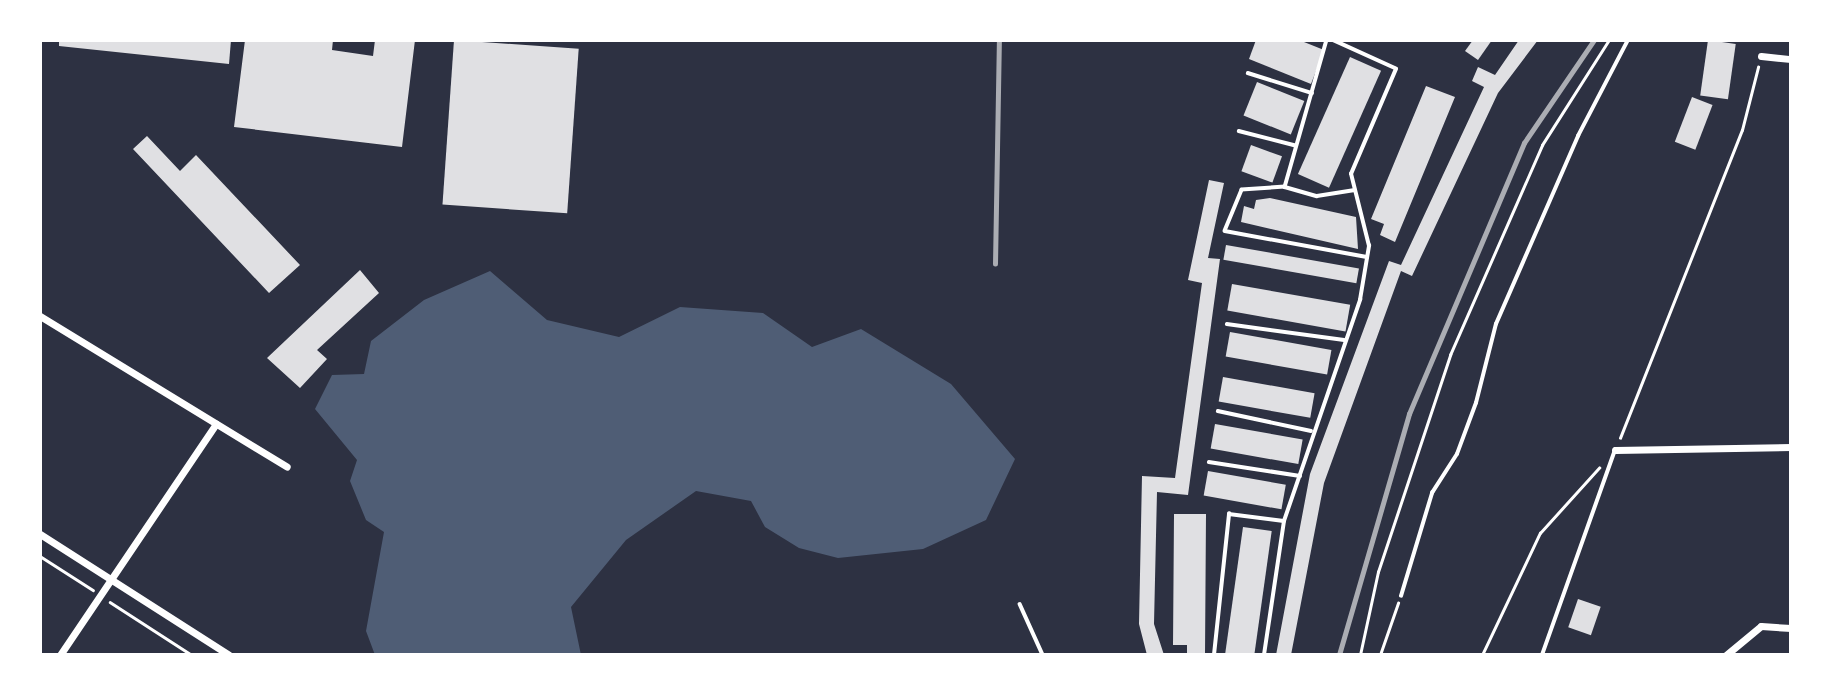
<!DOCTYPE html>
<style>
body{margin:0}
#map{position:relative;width:1831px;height:695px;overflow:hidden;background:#2d3142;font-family:Mulish,sans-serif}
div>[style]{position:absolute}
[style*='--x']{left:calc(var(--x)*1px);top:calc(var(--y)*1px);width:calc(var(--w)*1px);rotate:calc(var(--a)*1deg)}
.water>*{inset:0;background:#4f5d75}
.building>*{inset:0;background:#e0e0e3;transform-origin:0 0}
.path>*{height:2.5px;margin:-1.25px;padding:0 1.25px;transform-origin:1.25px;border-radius:1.25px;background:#fff}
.service>*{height:3.5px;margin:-1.75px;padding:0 1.75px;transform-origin:1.75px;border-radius:1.75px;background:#fff}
.minor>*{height:7px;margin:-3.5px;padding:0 3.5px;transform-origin:3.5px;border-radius:3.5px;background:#fff}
.rail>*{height:4.5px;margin:-2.25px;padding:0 2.25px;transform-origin:2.25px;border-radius:2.25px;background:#abadb3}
span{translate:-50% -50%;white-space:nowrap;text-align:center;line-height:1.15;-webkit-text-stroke:5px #fff;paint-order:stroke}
.frame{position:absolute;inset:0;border:42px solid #fff;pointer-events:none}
</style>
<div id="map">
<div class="water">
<i style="clip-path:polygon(490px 271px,547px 320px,619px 337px,680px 307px,763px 313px,812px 347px,861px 329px,951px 384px,1015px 459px,986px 520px,923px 549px,838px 558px,799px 548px,765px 527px,751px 501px,696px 491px,626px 540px,571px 607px,581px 655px,375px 655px,366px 631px,384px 532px,366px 520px,350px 481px,357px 460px,315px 409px,332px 375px,364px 374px,371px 341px,424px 300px)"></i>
</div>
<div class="building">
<i style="clip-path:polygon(59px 40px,231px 40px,229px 64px,59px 46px)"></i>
<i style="clip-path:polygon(245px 40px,333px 40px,332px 50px,373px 56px,375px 40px,415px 40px,402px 147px,234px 127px)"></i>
<i style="left:454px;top:40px;width:125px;height:165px;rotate:4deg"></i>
<i style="clip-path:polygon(1256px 40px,1299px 40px,1324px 50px,1311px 84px,1249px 59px)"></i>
<i style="clip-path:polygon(1473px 40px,1492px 40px,1478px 60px,1465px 51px)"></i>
<i style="clip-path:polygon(1519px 40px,1538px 40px,1498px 93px,1412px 276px,1401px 271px,1324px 483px,1291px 655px,1276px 655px,1310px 474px,1389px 261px,1401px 265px,1484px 87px,1472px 81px,1478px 67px,1495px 75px)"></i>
<i style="left:1708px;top:40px;width:28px;height:56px;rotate:8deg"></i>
<i style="left:1350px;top:57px;width:34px;height:128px;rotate:24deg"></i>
<i style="left:1257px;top:82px;width:51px;height:36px;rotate:22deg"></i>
<i style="clip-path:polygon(1426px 86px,1455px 97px,1395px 242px,1380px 235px,1384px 224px,1371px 219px)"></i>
<i style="left:1692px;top:97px;width:22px;height:48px;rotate:21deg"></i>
<i style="clip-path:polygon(147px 136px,180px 171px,196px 155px,300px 265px,269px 293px,133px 149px)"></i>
<i style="left:1251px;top:145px;width:33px;height:28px;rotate:20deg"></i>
<i style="clip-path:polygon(1209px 180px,1224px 183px,1208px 258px,1220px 259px,1188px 495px,1157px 492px,1154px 624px,1164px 655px,1147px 655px,1139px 624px,1142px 476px,1175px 478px,1202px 283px,1188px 280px)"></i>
<i style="clip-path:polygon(1270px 198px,1356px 217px,1358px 249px,1241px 222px,1244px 206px,1254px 209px,1256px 200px)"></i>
<i style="left:1226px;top:245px;width:135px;height:15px;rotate:10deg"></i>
<i style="clip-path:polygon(360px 270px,379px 293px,317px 350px,327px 359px,300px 388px,267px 358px)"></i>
<i style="left:1232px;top:284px;width:120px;height:27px;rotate:10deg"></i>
<i style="left:1230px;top:332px;width:103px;height:25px;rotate:10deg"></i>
<i style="left:1223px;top:377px;width:93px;height:25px;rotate:10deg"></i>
<i style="left:1215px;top:424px;width:89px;height:25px;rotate:10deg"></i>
<i style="left:1208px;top:471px;width:79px;height:25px;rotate:10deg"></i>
<i style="clip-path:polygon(1174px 514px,1206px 514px,1205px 655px,1187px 655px,1187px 645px,1173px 645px)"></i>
<i style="left:1243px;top:527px;width:29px;height:129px;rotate:8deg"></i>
<i style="left:1578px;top:599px;width:24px;height:30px;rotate:19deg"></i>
</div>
<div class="path">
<i style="--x:1620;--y:438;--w:331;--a:-68.4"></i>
<i style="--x:1742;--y:130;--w:65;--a:-75.7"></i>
<i style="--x:40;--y:556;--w:63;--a:32.7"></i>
<i style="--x:110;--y:602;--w:98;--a:32.9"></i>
<i style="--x:1360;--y:655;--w:85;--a:-77.8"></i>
<i style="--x:1378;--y:572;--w:229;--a:-71.6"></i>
<i style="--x:1450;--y:355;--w:229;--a:-66.3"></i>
<i style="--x:1542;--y:145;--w:125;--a:-57.5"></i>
<i style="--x:1380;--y:655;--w:55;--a:-70.9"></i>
<i style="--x:1482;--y:655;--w:135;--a:-64.6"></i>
<i style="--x:1540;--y:533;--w:88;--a:-47.8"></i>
</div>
<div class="service">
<i style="--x:1327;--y:40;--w:153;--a:105.9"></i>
<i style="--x:1285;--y:187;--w:33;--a:16"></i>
<i style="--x:1317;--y:196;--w:38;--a:-9"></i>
<i style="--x:1248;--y:73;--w:67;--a:17.4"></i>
<i style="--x:1239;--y:131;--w:57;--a:14.3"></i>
<i style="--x:1285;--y:187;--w:43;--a:176"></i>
<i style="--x:1242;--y:190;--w:44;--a:112.5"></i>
<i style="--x:1225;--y:231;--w:144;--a:10.4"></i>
<i style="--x:1227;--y:324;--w:118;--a:7.8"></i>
<i style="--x:1218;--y:411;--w:95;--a:12.1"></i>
<i style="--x:1209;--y:462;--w:92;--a:8.7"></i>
<i style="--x:1401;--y:596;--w:108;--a:-73.2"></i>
<i style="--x:1432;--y:493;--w:46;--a:-57.3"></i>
<i style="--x:1457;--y:454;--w:54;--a:-69.6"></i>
<i style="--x:1476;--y:403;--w:81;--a:-75.8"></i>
<i style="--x:1496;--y:324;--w:205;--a:-66.4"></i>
<i style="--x:1578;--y:136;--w:108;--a:-62.5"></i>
<i style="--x:1020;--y:604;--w:56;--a:65.7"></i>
<i style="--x:1214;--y:655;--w:142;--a:-83.9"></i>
<i style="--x:1229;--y:514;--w:55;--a:7.3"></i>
<i style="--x:1264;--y:655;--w:135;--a:-81.5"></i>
<i style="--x:1284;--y:521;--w:234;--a:-71"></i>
<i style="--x:1360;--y:300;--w:55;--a:-80.5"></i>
<i style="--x:1369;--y:246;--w:74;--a:-104"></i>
<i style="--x:1351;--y:174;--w:114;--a:-66.8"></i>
<i style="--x:1396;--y:69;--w:70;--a:-155.6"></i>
<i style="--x:1542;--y:655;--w:218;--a:-70.4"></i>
</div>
<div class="minor">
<i style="--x:1761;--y:56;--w:30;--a:6"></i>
<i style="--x:40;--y:316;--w:289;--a:31.4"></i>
<i style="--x:1615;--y:450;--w:176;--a:-1"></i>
<i style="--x:40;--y:534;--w:224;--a:32.6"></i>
<i style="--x:60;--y:655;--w:279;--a:-56"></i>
<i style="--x:1726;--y:655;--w:45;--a:-39.6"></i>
<i style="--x:1761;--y:626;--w:30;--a:4"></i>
</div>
<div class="rail">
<i style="--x:995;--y:264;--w:224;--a:-89"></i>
<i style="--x:1339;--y:655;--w:251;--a:-73.8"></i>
<i style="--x:1409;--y:414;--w:294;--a:-67"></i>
<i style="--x:1524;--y:143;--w:125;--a:-55.8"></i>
</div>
<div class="frame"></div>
</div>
